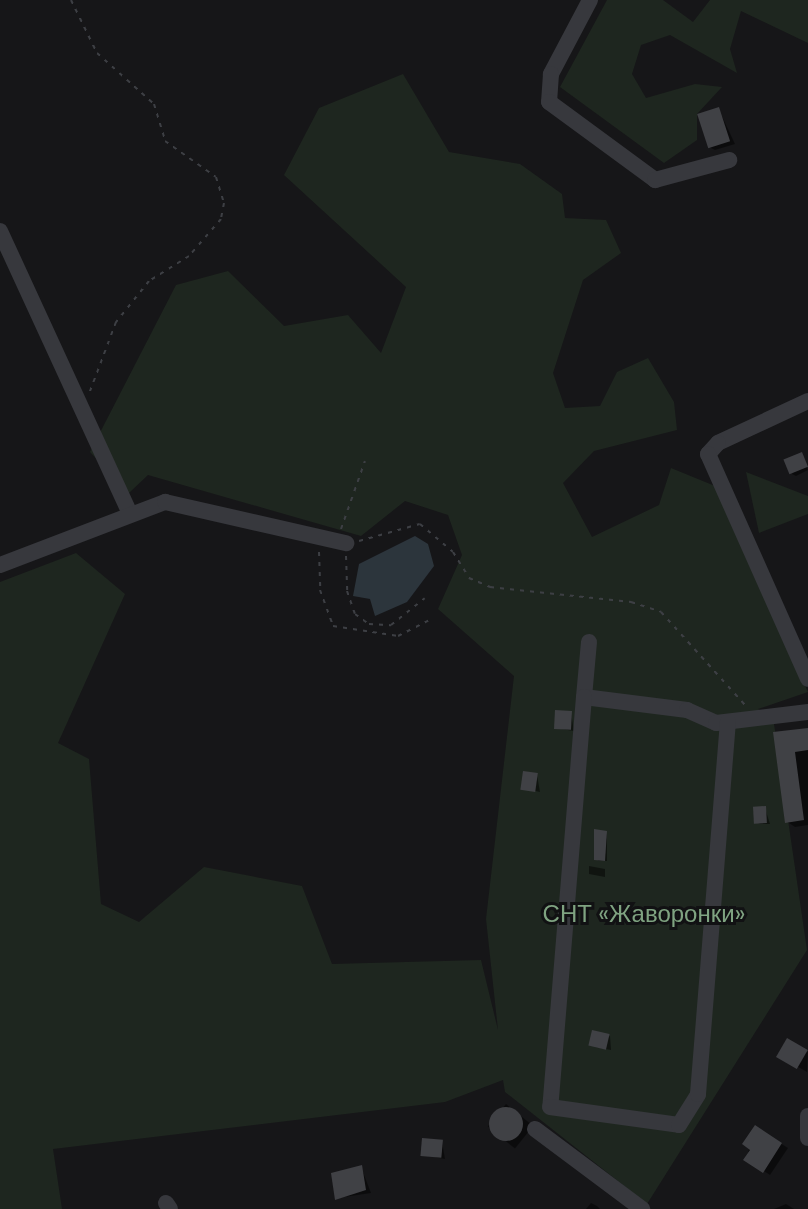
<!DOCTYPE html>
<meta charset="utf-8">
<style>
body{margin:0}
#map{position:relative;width:808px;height:1209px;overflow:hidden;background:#161618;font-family:"DM Sans",sans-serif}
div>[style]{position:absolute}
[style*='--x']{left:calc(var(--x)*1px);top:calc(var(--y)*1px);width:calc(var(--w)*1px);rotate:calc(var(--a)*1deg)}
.green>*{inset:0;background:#1e261f}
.water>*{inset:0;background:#2c353c}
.shadow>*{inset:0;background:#0007;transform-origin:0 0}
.building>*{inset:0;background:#404145;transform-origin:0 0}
.round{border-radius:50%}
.path>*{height:2px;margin-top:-1px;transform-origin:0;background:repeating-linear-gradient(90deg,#3d3f44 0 4px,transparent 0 10px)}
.minor>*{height:16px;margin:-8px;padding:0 8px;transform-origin:8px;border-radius:8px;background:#37383d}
span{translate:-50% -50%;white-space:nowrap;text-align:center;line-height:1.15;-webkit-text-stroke:6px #111113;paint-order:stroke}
.park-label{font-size:24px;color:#7fa381}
</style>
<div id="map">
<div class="green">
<i style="clip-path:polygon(607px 0,663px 0,693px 22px,710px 0,808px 0,808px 43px,741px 11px,730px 49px,737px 73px,670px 35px,641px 45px,632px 74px,646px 98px,695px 84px,722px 87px,697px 114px,697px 140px,664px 163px,560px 87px)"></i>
<i style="clip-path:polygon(403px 74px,449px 152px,520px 164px,562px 194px,565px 218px,606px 220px,621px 253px,583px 280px,553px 373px,565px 408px,600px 406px,617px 372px,648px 358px,674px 402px,677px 430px,594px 451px,563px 483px,592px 537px,659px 505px,671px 468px,715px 486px,808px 692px,758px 709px,773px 717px,807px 950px,647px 1204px,505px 1092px,503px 1080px,445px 1102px,53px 1149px,62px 1209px,0 1209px,0 582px,76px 553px,125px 594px,58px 743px,89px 759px,101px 904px,139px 922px,204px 867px,302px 886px,332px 964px,481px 960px,498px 1030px,486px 919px,514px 676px,438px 609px,462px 555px,448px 515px,405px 501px,361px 536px,148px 475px,129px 493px,90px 452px,176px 285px,228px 271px,284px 326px,348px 315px,381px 353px,406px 287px,284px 175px,319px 108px)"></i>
<i style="clip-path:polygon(746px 472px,808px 496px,808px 514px,759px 533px)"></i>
</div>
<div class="water">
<i style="clip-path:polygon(415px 536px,428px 544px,434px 566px,407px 602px,375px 616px,370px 599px,353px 596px,359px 564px)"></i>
</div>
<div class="shadow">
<i style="clip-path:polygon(719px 110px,735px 144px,715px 150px,709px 147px)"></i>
<i style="clip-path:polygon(802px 455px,808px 470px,796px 476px,792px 474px)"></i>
<i style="clip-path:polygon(571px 713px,574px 731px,555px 728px)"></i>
<i style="clip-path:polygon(808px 730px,808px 825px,795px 827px,786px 821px,775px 734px)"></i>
<i style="clip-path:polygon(537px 775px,540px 792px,523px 788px)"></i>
<i style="clip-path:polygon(765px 808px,770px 824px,760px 824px,756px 822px)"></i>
<i style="clip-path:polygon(607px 832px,607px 861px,599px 861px,596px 859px)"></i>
<i style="clip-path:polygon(589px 866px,605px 869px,605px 877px,589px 874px)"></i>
<i style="clip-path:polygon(610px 1036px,611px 1050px,595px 1047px)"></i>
<i style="clip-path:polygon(787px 1040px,808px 1052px,807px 1072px,779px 1056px)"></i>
<i style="left:506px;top:1104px;width:35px;height:29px;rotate:39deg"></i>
<i style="clip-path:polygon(756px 1128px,788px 1148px,770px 1175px,746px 1159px)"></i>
<i style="clip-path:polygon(442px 1142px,445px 1159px,423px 1155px)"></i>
<i style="clip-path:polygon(361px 1167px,371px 1193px,337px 1198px)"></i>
<i style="clip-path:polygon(591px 1203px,597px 1206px,600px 1209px,586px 1209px)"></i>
<i style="clip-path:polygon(786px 1204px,794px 1209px,774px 1209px)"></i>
</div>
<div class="building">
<i style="left:719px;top:107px;width:36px;height:23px;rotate:72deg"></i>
<i style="left:802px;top:452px;width:16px;height:20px;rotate:68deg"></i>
<i style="left:555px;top:710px;width:17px;height:19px;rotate:3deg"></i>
<i style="clip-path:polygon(808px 728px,808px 750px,795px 752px,804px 820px,785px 823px,773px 732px)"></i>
<i style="left:523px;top:771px;width:15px;height:19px;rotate:8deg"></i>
<i style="left:766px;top:806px;width:17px;height:13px;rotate:87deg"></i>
<i style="clip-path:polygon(594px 829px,607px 831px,605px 861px,594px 860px)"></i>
<i style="left:592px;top:1030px;width:18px;height:16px;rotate:13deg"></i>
<i style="left:787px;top:1038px;width:24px;height:22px;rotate:30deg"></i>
<i class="round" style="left:489px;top:1107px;width:34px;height:34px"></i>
<i style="clip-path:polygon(755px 1125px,782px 1143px,763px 1173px,743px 1160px,750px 1150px,742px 1144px)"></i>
<i style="left:422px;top:1138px;width:21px;height:18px;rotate:5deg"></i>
<i style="clip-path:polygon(362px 1165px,366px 1190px,335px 1200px,331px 1173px)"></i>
</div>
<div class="path">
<i style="--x:71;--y:0;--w:59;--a:63.9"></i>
<i style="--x:97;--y:53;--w:76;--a:41.8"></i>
<i style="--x:154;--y:104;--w:39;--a:73"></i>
<i style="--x:165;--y:141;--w:62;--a:35.2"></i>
<i style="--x:216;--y:177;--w:27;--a:73"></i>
<i style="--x:224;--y:203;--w:16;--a:101"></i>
<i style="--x:221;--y:219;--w:49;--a:130.9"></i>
<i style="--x:189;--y:256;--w:47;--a:148"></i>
<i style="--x:149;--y:281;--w:53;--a:128.8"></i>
<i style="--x:116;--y:322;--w:74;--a:110.6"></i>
<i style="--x:341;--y:529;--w:72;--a:-70.6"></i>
<i style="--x:359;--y:541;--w:63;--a:-15.6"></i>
<i style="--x:420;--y:524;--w:43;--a:40.3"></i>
<i style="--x:453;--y:552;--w:31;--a:58"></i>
<i style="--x:469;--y:578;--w:23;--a:23"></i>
<i style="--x:490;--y:587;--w:142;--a:6.1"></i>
<i style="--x:631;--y:602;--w:32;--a:18"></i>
<i style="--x:661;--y:612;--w:127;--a:47.9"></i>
<i style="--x:319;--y:552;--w:38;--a:88"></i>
<i style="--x:320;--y:590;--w:38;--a:70"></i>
<i style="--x:333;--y:626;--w:66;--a:8.7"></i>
<i style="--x:398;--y:636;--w:34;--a:-27"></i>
<i style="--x:346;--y:556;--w:35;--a:88"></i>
<i style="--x:347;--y:591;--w:24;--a:71"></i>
<i style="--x:355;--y:614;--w:17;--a:36"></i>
<i style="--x:369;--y:624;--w:22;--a:3"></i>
<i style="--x:391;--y:625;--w:43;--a:-38.5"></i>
</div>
<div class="minor">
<i style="--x:590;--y:0;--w:84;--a:117.8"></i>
<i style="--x:551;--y:74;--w:28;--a:94"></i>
<i style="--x:549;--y:102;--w:132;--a:36.3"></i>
<i style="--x:655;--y:180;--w:77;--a:-15.1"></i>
<i style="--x:0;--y:231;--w:309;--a:65.3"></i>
<i style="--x:808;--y:401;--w:99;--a:155"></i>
<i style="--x:718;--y:443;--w:15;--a:132"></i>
<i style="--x:708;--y:454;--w:246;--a:66"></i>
<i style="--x:0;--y:565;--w:177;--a:-20.9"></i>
<i style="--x:165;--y:502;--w:186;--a:12.8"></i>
<i style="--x:589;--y:642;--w:55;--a:95.2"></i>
<i style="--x:584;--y:697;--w:104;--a:7.2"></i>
<i style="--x:687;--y:710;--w:32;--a:24"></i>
<i style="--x:716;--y:723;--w:93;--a:-6.8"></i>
<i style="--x:584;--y:697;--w:411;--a:94.7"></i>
<i style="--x:550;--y:1107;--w:130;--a:7.9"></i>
<i style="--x:679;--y:1125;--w:36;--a:-58"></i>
<i style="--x:698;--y:1094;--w:373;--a:-85.4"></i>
<i style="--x:808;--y:1116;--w:22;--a:90"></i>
<i style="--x:535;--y:1129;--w:134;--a:36.8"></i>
<i style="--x:166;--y:1203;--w:7;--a:56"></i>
</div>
<div class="park-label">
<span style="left:644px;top:914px">СНТ «Жаворонки»</span>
</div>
</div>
